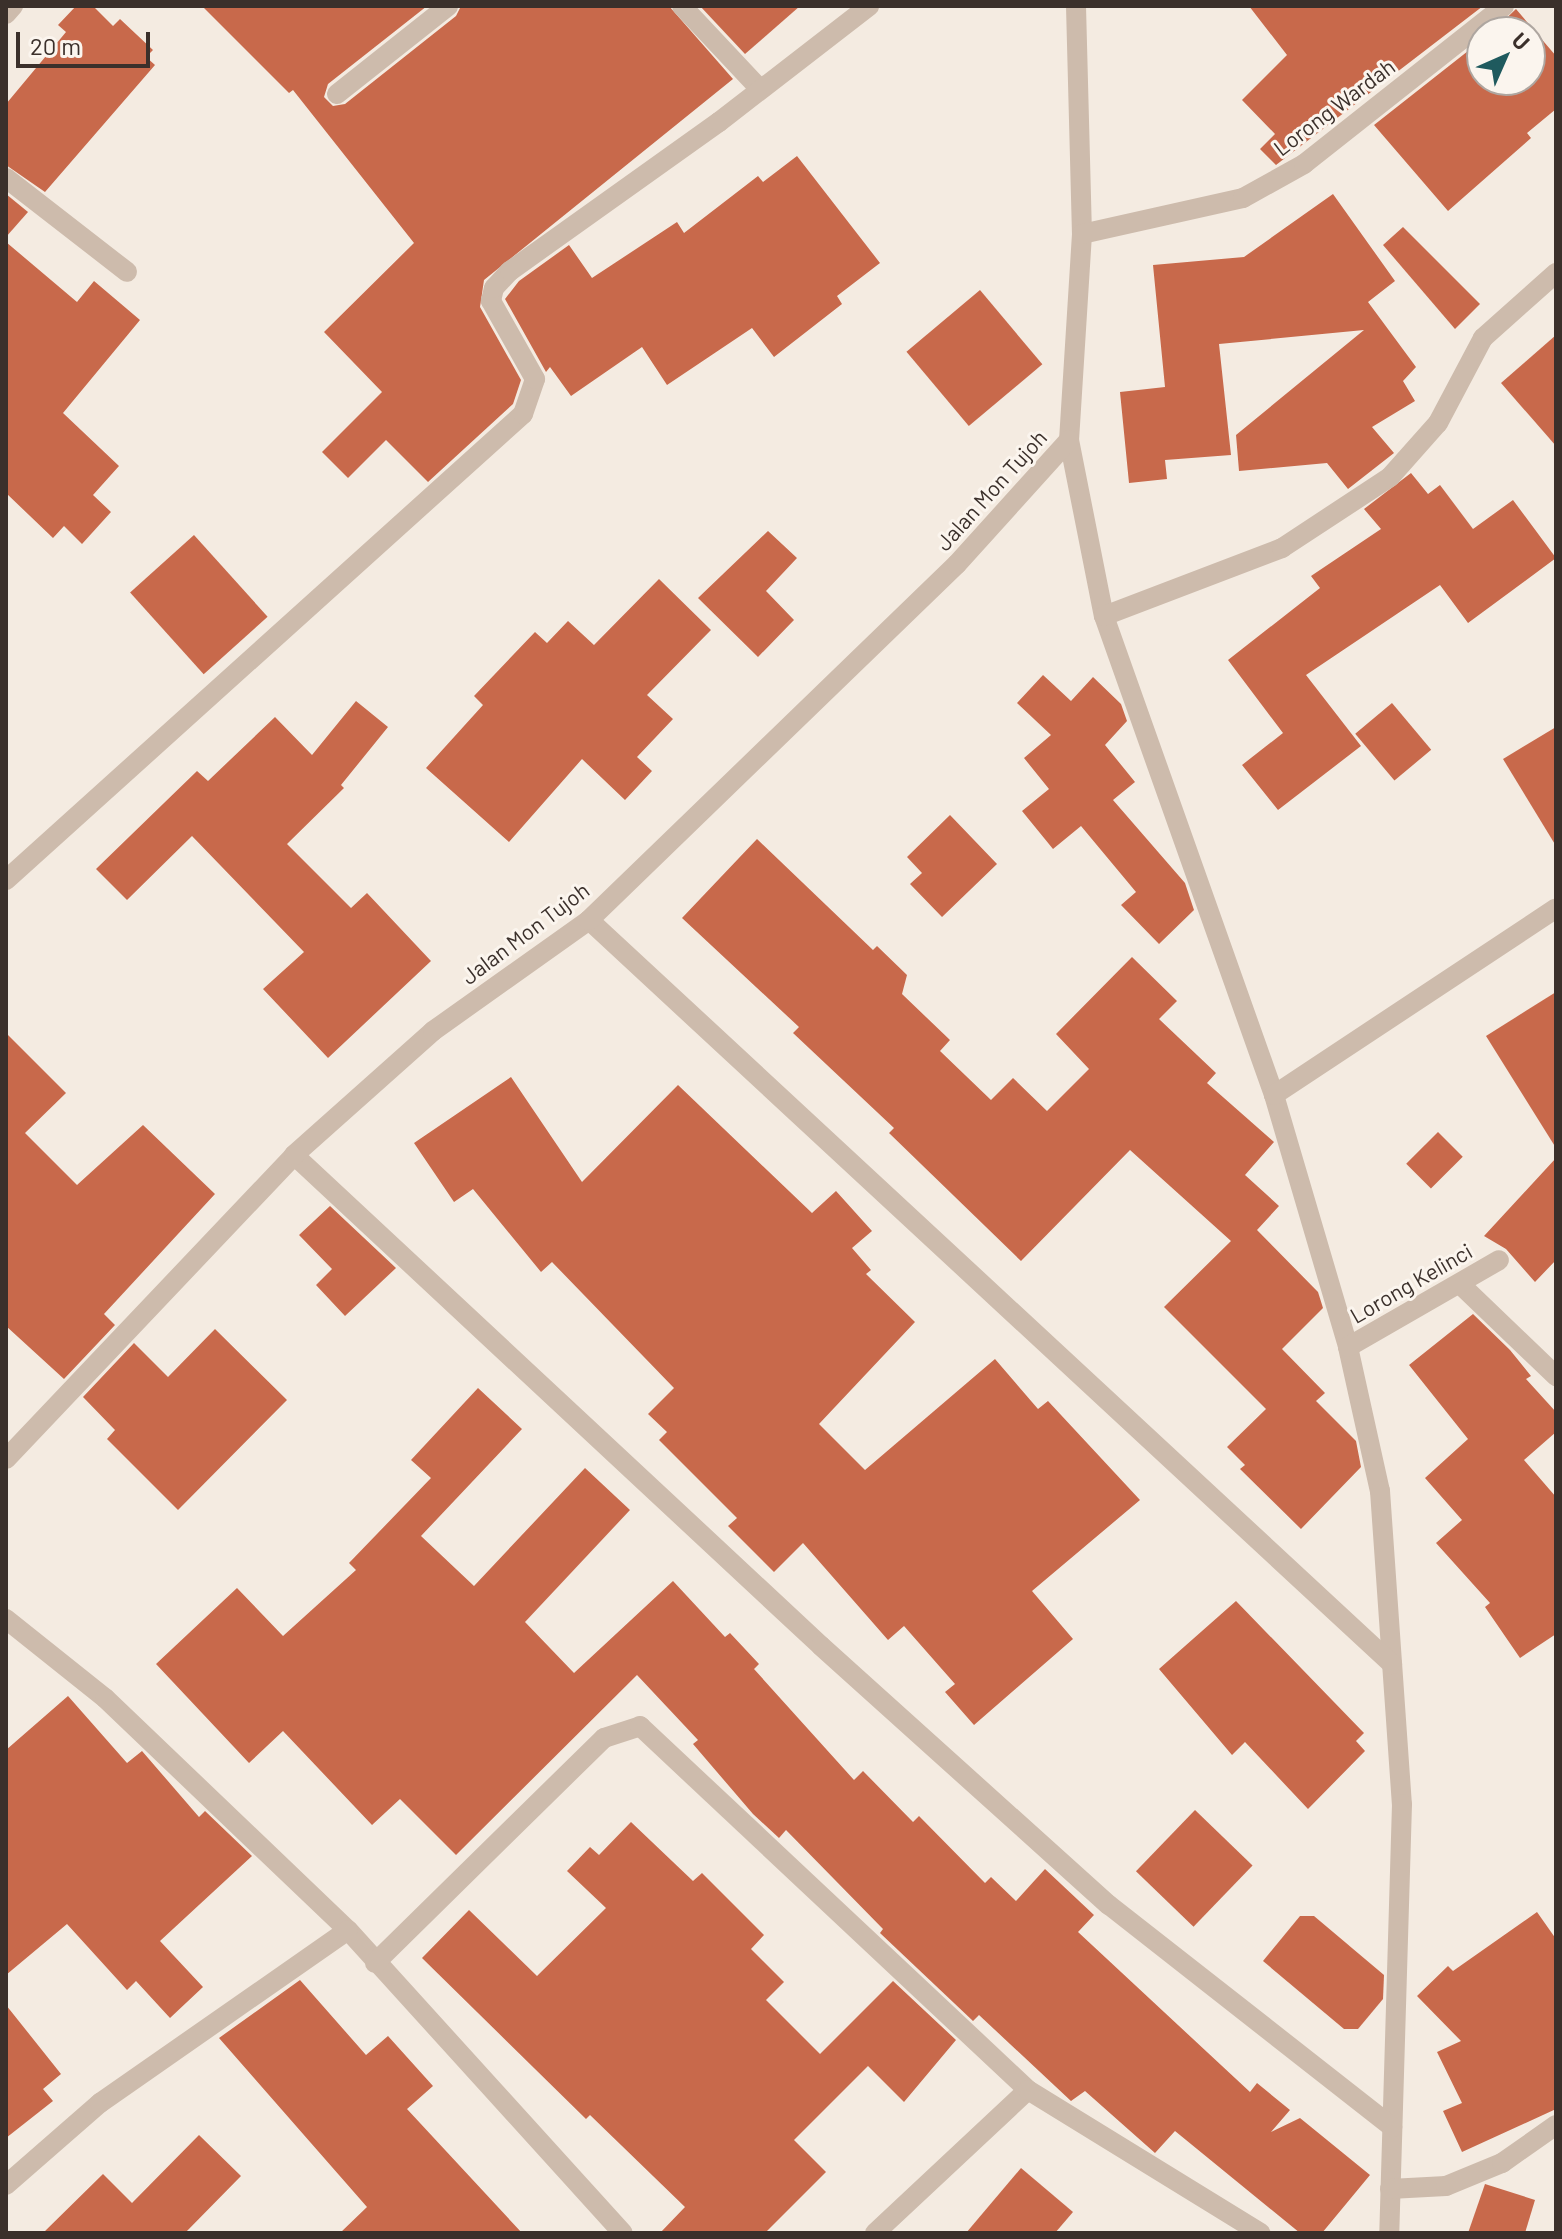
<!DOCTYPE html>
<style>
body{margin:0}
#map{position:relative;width:1562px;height:2239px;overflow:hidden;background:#f4ebe1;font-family:Barlow,sans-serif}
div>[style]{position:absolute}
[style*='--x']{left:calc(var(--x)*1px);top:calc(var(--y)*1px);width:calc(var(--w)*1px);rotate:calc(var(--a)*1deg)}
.building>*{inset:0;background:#c8694b;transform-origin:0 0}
.street>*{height:20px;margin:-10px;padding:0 10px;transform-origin:10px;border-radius:10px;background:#cdbbac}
span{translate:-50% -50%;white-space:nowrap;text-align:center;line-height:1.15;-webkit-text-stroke:6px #fbf5ee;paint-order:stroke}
.street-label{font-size:22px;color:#3b302b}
.frame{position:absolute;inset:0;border:8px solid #3b302b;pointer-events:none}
.north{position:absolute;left:1466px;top:16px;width:80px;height:80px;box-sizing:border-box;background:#fbf5ee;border:2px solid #aea6a0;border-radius:50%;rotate:45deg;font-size:22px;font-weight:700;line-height:32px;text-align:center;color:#3b302b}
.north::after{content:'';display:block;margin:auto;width:28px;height:36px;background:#1f5a5e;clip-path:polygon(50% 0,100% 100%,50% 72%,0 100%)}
.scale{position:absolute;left:16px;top:32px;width:134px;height:36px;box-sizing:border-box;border:4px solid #3b302b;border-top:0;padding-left:10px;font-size:24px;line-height:28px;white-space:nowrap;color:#3b302b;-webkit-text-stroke:6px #fbf5ee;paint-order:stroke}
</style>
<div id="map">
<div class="building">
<i style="clip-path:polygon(76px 6px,93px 6px,113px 26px,120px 19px,153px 50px,146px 57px,155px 65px,45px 192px,6px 165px,6px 104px,66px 32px,58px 25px)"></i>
<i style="clip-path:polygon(202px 6px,427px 6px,328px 84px,324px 97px,333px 106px,345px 104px,456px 16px,461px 6px,669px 6px,733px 79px,484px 280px,480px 307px,521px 380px,513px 404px,428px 482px,386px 440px,348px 478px,322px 452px,382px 392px,324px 332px,414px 243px,293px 90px,289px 93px)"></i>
<i style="clip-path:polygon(700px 6px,800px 6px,745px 54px)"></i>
<i style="clip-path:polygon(1249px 6px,1483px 6px,1276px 165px,1260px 149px,1275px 134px,1242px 100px,1287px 55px)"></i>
<i style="clip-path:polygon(1516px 9px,1556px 56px,1556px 109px,1527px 133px,1531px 138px,1448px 211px,1374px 125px,1482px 40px,1482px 80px,1530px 80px,1530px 32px,1492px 32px)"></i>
<i style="clip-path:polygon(797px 156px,880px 263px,837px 296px,842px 304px,774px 357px,752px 328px,667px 385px,642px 347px,571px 396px,550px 367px,546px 372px,505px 299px,519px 281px,569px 245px,592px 278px,677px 222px,684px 233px,758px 176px,763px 182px)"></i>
<i style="clip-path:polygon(6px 194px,28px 212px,6px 237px)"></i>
<i style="clip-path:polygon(1333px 194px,1395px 281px,1368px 302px,1416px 367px,1403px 381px,1415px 401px,1372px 427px,1394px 453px,1348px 489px,1327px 463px,1239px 471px,1236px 435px,1364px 330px,1219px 344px,1231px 455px,1165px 460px,1167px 479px,1129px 483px,1120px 392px,1165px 387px,1153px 265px,1244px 257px)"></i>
<i style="clip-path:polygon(1403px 227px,1480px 304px,1455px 329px,1383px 245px)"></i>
<i style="clip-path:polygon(6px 242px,77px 302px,94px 281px,140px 320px,63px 413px,119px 466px,93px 495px,111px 512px,82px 544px,64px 526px,53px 538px,6px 493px)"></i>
<i style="left:980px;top:290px;width:97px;height:96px;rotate:50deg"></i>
<i style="clip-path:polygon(1556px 335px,1556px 446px,1501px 383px)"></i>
<i style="clip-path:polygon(1411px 473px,1428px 494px,1440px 485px,1473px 529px,1513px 500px,1556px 558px,1468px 623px,1440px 585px,1306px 675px,1361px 746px,1278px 810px,1242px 765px,1283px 733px,1228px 660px,1320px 588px,1311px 576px,1381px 529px,1364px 509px)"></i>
<i style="clip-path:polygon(768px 531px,797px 558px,766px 591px,794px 620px,758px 657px,698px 598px)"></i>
<i style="left:194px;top:535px;width:110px;height:86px;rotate:48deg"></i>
<i style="clip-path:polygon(659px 579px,711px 630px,647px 695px,673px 719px,637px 757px,652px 771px,625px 800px,582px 759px,509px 842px,426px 768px,483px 705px,474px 696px,535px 632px,547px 643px,568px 621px,594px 645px)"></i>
<i style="clip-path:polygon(1043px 675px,1071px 701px,1093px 677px,1121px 704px,1127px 721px,1105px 745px,1135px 782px,1113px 800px,1185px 883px,1194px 910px,1159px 944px,1121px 905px,1136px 892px,1081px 826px,1053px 849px,1022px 811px,1049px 789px,1024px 758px,1051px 735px,1017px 703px)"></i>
<i style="clip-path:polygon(356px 701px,388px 727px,341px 785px,344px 788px,287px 844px,351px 908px,367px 893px,431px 961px,328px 1058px,263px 989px,304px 952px,192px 836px,127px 900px,96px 869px,197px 771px,208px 781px,275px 717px,312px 755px)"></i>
<i style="left:1392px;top:703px;width:61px;height:48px;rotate:50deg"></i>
<i style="clip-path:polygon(1556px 727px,1556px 846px,1503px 759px)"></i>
<i style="clip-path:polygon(950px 815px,997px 864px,942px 917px,910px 884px,922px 873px,907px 857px)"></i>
<i style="clip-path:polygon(757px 839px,873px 950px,877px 946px,907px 975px,902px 994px,950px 1040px,940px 1051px,991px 1100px,1013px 1078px,1047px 1111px,1089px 1069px,1056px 1034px,1132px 957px,1177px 1001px,1159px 1019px,1216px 1073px,1207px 1083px,1274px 1142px,1245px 1175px,1279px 1206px,1257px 1230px,1318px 1292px,1323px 1308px,1282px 1349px,1325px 1393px,1316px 1401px,1356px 1441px,1361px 1467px,1301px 1529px,1240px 1469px,1245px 1465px,1227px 1447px,1266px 1409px,1164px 1307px,1231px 1241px,1130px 1150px,1021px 1261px,889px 1133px,894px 1128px,793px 1033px,799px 1027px,682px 918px)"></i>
<i style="clip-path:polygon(1556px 992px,1556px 1148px,1486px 1036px)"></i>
<i style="clip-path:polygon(6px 1033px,66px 1093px,25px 1133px,77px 1185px,143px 1125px,215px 1194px,104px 1314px,115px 1325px,64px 1379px,6px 1326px)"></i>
<i style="clip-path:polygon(511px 1077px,582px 1182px,678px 1085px,812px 1213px,836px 1191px,872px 1231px,852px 1248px,871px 1270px,866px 1274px,915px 1322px,819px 1424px,865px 1470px,995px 1359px,1038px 1409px,1048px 1401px,1140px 1500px,1032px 1591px,1073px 1639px,974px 1725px,945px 1692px,955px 1684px,904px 1626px,888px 1640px,803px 1543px,774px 1572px,728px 1526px,737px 1518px,659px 1440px,667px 1432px,648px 1414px,674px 1388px,552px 1262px,541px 1272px,473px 1189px,454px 1202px,414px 1143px)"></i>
<i style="left:1438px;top:1132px;width:35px;height:45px;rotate:45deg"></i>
<i style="clip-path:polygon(1556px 1158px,1556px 1260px,1535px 1282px,1506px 1249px,1484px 1236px)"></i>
<i style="clip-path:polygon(330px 1206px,396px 1268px,345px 1316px,316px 1285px,332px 1269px,299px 1235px)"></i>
<i style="clip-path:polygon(1473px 1314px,1510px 1350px,1531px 1376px,1526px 1379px,1556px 1412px,1556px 1432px,1524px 1460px,1556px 1497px,1556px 1634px,1520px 1658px,1485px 1607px,1490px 1603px,1436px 1543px,1462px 1520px,1425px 1478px,1468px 1439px,1409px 1365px)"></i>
<i style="clip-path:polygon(215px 1329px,287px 1400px,178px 1510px,107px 1439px,115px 1430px,83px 1397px,134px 1343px,168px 1377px)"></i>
<i style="clip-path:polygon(478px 1388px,522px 1429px,421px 1536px,474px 1586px,585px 1468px,630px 1510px,525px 1622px,574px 1673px,673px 1581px,725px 1637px,730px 1633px,759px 1664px,754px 1669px,854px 1780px,863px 1771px,913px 1822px,919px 1816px,985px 1883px,991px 1877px,1016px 1901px,1045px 1869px,1094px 1915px,1078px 1932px,1250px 2092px,1257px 2083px,1290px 2110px,1271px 2132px,1300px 2118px,1370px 2175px,1322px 2233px,1300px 2233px,1175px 2131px,1155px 2153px,1085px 2091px,1071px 2101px,979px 2015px,973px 2021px,880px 1933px,883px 1929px,786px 1830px,779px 1838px,753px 1814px,693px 1744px,698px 1740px,637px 1675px,456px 1855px,400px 1799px,372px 1825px,283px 1731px,249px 1763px,156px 1664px,237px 1588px,283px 1636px,356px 1570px,349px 1563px,431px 1478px,411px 1460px)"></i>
<i style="clip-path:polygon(1236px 1601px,1364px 1733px,1356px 1741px,1365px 1751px,1308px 1809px,1245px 1742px,1232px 1755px,1159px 1669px)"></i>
<i style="clip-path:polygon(68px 1696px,127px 1763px,142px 1751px,199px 1817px,205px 1811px,252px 1856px,160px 1941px,203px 1987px,170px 2018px,136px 1981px,127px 1990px,67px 1924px,6px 1975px,6px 1750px)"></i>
<i style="left:1195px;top:1810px;width:80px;height:85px;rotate:44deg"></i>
<i style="clip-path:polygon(631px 1822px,693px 1881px,702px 1873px,764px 1935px,751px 1949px,784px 1982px,766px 2000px,820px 2054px,893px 1981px,956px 2040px,904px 2102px,868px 2066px,794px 2140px,826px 2172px,765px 2233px,660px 2233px,685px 2207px,590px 2115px,586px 2119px,422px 1958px,469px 1910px,537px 1976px,606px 1908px,567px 1871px,590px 1847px,599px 1855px)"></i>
<i style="clip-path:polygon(1537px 1912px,1556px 1939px,1556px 2109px,1462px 2152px,1443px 2111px,1462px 2103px,1437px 2052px,1461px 2041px,1417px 1996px,1448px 1966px,1453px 1971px)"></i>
<i style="clip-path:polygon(1300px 1916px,1314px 1916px,1384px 1975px,1383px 1999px,1358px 2029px,1344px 2029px,1263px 1961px)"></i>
<i style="clip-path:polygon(300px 1980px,366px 2055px,388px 2036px,433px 2086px,407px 2109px,522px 2233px,340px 2233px,367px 2207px,219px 2038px)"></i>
<i style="clip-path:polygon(6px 2005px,61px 2074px,43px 2089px,53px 2101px,6px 2138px)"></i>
<i style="clip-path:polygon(199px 2135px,241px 2176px,185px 2233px,43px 2233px,103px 2174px,132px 2203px)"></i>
<i style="clip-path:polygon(1021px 2168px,1073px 2212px,1055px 2233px,966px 2233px)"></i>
<i style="clip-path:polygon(1485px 2184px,1535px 2200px,1525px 2233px,1468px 2233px)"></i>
</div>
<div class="street">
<i style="--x:682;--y:6;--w:112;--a:46.8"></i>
<i style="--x:1076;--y:6;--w:228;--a:88.5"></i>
<i style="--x:1082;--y:234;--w:206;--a:93.6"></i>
<i style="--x:1069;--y:440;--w:179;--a:78.8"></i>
<i style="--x:1104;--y:616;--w:508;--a:70.46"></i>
<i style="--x:1274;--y:1095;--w:263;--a:73.6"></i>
<i style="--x:1348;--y:1347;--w:148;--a:77.5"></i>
<i style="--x:1380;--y:1491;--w:314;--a:86"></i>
<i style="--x:1402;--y:1804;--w:429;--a:91.7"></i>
<i style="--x:6;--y:14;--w:11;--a:-49"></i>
<i style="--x:337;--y:94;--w:142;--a:-38.4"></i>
<i style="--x:6;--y:178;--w:153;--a:37.8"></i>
<i style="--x:1082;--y:234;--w:165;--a:-12.6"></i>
<i style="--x:1243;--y:198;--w:70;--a:-29.1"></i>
<i style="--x:1304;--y:164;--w:255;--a:-38.3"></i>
<i style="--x:1104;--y:616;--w:191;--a:-20.9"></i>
<i style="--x:1282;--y:548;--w:129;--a:-33.3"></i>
<i style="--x:1390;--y:477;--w:72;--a:-48.4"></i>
<i style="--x:1438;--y:423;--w:96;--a:-62.1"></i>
<i style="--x:1483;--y:338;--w:98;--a:-41.7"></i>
<i style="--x:6;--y:880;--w:696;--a:-42.03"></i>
<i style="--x:523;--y:414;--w:37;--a:-71"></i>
<i style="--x:535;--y:379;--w:90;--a:-119.4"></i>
<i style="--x:491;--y:301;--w:13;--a:-77"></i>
<i style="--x:494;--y:288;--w:23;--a:-47"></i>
<i style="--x:510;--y:271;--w:257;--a:-35.5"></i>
<i style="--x:719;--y:122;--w:190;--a:-37.7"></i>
<i style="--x:589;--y:920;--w:1095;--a:42.82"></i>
<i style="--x:1274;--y:1095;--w:338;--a:-33.5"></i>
<i style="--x:294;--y:1155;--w:720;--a:42.97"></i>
<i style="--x:821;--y:1646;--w:387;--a:42"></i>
<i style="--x:1109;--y:1905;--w:360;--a:38.1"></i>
<i style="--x:1461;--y:1285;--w:132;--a:43.8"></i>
<i style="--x:1348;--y:1347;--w:174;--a:-29.9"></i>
<i style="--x:6;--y:1459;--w:419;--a:-46.5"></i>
<i style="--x:294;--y:1155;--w:186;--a:-41.7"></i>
<i style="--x:433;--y:1031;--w:191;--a:-35.4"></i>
<i style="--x:589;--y:920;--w:512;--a:-44.05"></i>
<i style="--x:957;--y:564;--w:167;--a:-47.9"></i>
<i style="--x:6;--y:1619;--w:127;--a:38.6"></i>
<i style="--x:105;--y:1698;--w:336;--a:43.7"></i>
<i style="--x:348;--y:1930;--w:409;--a:47.8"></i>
<i style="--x:375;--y:1963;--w:321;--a:-44.5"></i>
<i style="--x:604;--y:1738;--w:38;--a:-18"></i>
<i style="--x:640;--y:1726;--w:532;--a:43.17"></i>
<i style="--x:6;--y:2185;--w:125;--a:-41.1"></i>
<i style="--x:100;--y:2103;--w:302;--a:-34.9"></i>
<i style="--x:1390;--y:2189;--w:56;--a:-3.1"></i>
<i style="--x:1446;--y:2186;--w:61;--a:-22.3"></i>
<i style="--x:1502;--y:2163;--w:66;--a:-35.1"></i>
<i style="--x:875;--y:2233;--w:209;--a:-43.1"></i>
<i style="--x:1028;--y:2090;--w:273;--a:31.6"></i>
</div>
<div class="street-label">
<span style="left:1334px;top:107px;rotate:-37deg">Lorong Wardah</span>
<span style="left:991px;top:490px;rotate:-48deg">Jalan Mon Tujoh</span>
<span style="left:525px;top:933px;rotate:-37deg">Jalan Mon Tujoh</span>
<span style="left:1411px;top:1283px;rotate:-30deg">Lorong Kelinci</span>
</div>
<div class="frame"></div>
<div class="north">U</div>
<div class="scale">20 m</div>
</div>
